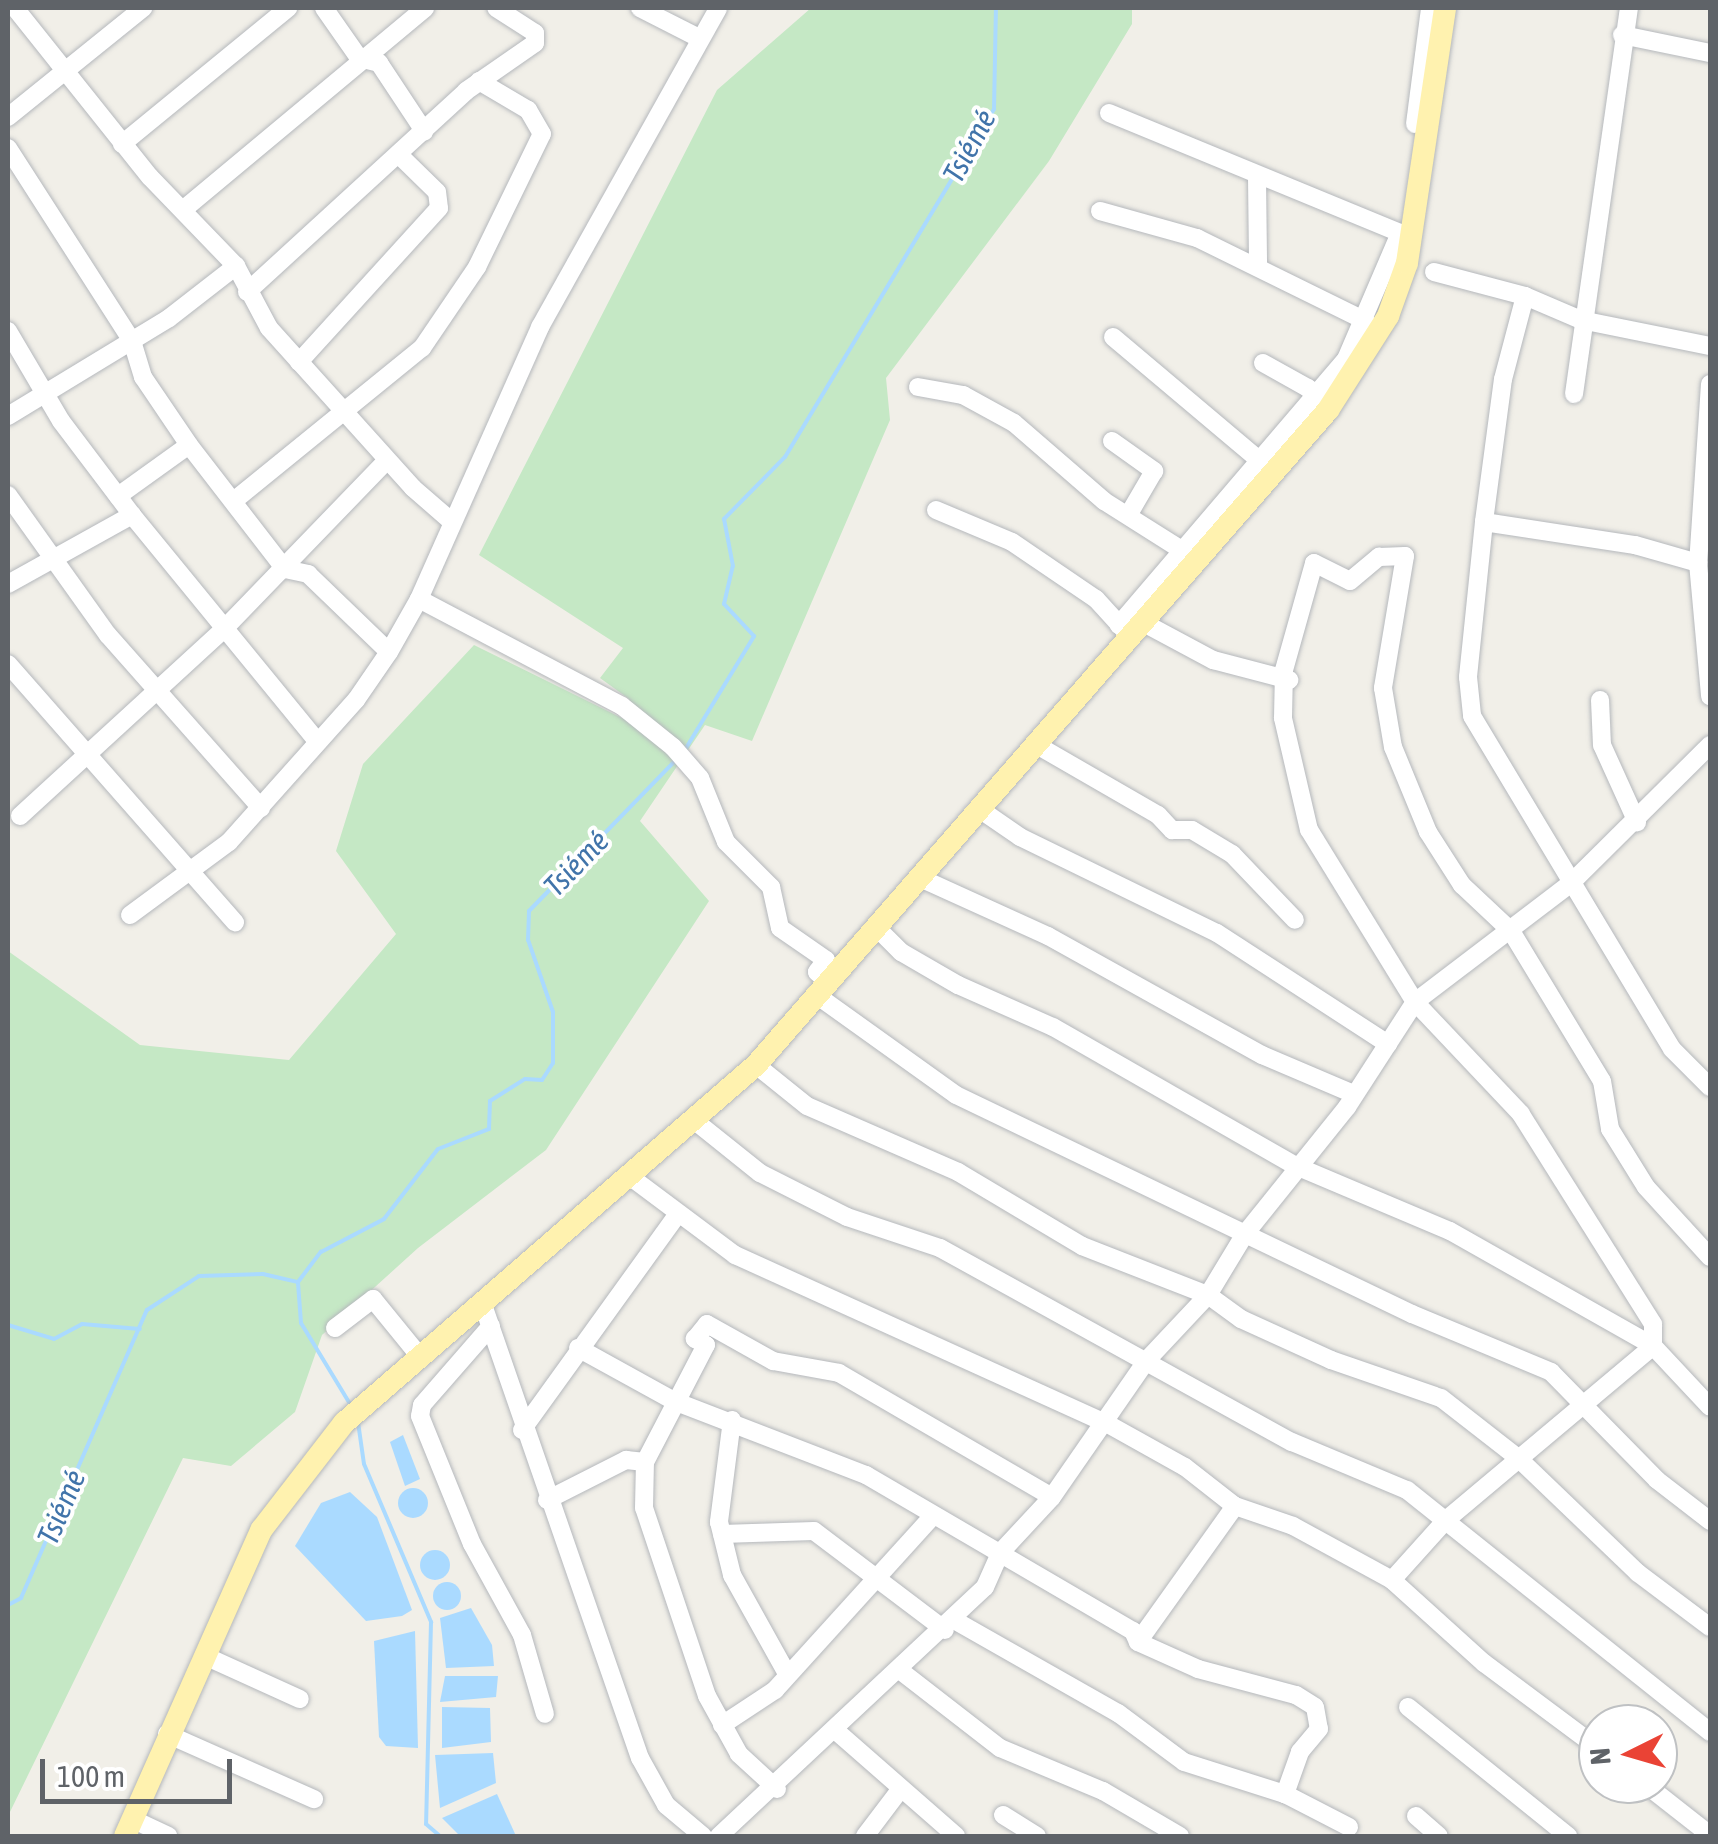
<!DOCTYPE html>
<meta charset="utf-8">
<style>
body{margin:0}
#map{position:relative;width:1718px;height:1844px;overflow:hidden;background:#f1efe8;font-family:"Asap Condensed",sans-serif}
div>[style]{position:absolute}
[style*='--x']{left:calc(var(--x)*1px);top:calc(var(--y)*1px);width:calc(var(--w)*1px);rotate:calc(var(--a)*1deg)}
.green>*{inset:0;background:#c5e8c5}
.water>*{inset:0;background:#aadaff}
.round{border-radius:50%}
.stream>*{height:4px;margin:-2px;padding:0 2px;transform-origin:2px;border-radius:2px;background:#aadaff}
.roads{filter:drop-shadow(0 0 2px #b5b8bc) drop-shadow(0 0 2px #b5b8bc)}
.minor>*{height:18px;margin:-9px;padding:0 9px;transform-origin:9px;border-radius:9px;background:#fff}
.major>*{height:22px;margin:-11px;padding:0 11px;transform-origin:11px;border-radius:11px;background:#fff2af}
span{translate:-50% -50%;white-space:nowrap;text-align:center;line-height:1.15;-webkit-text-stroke:8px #fff;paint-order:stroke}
.water-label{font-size:30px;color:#4174aa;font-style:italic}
.frame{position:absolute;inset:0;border:10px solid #5f6368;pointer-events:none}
.north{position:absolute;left:1578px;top:1704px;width:100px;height:100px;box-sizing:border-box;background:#fff;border:2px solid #bfc1c3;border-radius:50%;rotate:265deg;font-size:28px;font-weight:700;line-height:40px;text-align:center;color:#5f6368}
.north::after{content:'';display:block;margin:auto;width:35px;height:45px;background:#ea4335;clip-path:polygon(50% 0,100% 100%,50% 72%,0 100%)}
.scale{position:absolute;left:40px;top:1759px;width:192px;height:45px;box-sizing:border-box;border:5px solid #5f6368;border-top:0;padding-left:12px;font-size:30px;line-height:35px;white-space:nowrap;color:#5f6368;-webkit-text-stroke:8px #fff;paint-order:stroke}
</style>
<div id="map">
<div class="green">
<i style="clip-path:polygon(811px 8px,1132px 8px,1132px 24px,1049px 161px,886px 378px,890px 420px,752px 741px,705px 725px,640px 821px,709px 901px,546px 1150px,418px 1248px,322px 1335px,295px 1412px,231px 1466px,183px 1458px,8px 1816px,8px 951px,140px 1045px,289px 1060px,396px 934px,336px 851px,363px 764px,474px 645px,624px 719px,629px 699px,600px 678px,623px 648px,479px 555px,717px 90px)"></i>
</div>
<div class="water">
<i style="clip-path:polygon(403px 1435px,420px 1479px,405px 1486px,390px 1442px)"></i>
<i class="round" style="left:398px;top:1488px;width:30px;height:30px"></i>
<i style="clip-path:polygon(350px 1492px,377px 1517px,412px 1610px,402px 1616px,366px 1621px,295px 1546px,321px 1503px)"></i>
<i class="round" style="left:420px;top:1550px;width:30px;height:30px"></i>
<i class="round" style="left:433px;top:1582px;width:28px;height:28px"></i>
<i style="clip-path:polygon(471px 1608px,492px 1645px,494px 1666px,446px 1668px,440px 1618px)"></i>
<i style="clip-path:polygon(415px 1631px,418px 1748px,386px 1746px,379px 1737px,374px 1641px)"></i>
<i style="clip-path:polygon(445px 1676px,498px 1676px,496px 1697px,440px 1702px)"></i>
<i style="clip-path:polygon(442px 1707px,490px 1708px,491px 1742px,442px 1748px)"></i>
<i style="clip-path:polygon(493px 1753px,496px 1783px,440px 1808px,435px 1755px)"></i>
<i style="clip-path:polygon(497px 1794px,516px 1836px,460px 1836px,442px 1818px)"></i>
</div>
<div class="stream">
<i style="--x:683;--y:753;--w:137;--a:-58.7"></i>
<i style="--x:754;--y:636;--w:44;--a:-133.2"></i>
<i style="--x:724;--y:604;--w:39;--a:-77"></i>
<i style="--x:733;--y:566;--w:48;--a:-100.8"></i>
<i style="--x:724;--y:519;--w:87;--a:-45.5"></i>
<i style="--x:785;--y:457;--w:406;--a:-59"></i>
<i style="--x:994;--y:109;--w:101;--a:-88.9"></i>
<i style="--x:298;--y:1283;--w:40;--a:85.7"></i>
<i style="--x:301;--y:1323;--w:95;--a:58.8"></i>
<i style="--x:8;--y:1325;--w:48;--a:16.9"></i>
<i style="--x:54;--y:1339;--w:32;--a:-28"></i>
<i style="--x:82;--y:1324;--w:58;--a:4.9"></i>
<i style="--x:358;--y:1422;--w:42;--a:81.9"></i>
<i style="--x:364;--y:1464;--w:172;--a:67"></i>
<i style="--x:431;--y:1622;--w:202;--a:91.4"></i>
<i style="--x:426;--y:1824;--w:18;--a:41"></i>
<i style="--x:8;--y:1605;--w:15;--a:-28"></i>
<i style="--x:21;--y:1598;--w:314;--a:-66.4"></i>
<i style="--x:147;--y:1310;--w:62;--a:-33.2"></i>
<i style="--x:199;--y:1276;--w:64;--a:-1.8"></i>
<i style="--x:263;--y:1274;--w:36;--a:13"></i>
<i style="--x:298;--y:1282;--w:38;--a:-53"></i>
<i style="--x:321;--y:1252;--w:71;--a:-27.6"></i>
<i style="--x:384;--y:1219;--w:88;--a:-52.4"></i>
<i style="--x:438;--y:1149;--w:55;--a:-21.4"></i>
<i style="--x:489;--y:1129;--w:28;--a:-88"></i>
<i style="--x:490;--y:1101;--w:41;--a:-32.2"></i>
<i style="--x:525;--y:1079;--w:17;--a:3"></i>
<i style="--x:542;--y:1080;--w:20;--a:-57"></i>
<i style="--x:553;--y:1063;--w:51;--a:-90"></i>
<i style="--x:553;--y:1012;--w:76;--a:-109.1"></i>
<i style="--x:528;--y:940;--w:29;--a:-88"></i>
<i style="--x:529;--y:911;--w:211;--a:-45.8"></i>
</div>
<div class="roads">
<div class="minor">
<i style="--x:15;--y:8;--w:216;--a:51.4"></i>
<i style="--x:150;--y:177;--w:124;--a:46"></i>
<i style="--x:236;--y:266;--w:70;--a:62"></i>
<i style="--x:269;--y:328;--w:215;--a:48"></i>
<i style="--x:413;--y:488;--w:49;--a:40.9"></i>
<i style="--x:324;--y:8;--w:61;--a:55"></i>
<i style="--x:359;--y:58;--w:21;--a:14"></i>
<i style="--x:379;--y:63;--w:82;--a:56.5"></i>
<i style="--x:640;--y:8;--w:64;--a:27"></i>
<i style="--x:1622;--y:35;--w:90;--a:11.6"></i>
<i style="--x:1109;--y:113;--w:315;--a:22.4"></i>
<i style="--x:1400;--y:233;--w:137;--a:113.2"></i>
<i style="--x:1346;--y:359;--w:350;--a:130.5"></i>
<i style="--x:8;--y:117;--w:174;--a:-38.9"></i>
<i style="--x:1415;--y:124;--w:117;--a:-82.6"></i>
<i style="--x:122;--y:144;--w:215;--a:-39.3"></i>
<i style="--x:8;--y:148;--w:229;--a:57.3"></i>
<i style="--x:132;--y:341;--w:38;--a:73"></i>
<i style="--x:143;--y:377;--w:82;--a:55.9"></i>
<i style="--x:189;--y:445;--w:157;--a:52.3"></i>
<i style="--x:285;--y:569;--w:24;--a:12"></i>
<i style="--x:308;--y:574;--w:112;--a:43.9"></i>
<i style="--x:1257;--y:178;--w:87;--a:89.3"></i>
<i style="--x:184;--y:209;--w:314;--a:-39.8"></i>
<i style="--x:1100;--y:211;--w:101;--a:15.6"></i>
<i style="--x:1197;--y:238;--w:188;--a:26.2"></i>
<i style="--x:1434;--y:272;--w:94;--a:14.8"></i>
<i style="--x:1525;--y:296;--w:61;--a:23.2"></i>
<i style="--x:1581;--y:320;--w:132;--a:11.4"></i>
<i style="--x:247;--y:292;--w:297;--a:-42.5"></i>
<i style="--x:466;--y:91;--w:84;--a:-34.8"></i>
<i style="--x:535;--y:43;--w:10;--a:-90"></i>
<i style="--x:535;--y:33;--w:46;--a:-147.3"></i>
<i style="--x:1525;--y:296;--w:86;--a:104.8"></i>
<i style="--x:1503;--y:379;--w:144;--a:97.6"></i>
<i style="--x:1484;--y:522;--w:156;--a:95.9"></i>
<i style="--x:1468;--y:677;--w:39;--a:84"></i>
<i style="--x:1472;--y:716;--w:388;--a:59"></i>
<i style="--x:1672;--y:1049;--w:54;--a:45"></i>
<i style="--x:8;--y:331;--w:104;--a:59.5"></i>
<i style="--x:61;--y:421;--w:118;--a:52.9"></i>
<i style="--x:132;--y:515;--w:293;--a:50.7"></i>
<i style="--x:1113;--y:337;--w:205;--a:40.1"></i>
<i style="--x:299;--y:362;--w:208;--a:-47.7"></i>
<i style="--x:439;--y:208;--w:16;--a:-97"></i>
<i style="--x:437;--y:192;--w:54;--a:-135.7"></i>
<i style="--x:1263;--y:363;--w:51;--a:29.1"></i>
<i style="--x:1308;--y:388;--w:25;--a:47"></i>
<i style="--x:1710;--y:384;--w:179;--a:93.8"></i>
<i style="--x:1698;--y:563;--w:134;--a:84.8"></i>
<i style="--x:918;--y:387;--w:46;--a:10.1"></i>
<i style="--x:963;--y:395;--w:58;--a:28.8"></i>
<i style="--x:1014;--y:423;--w:119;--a:40.9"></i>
<i style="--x:1104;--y:501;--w:93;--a:32.3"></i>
<i style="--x:1574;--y:394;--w:390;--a:-81.9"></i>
<i style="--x:8;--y:416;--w:188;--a:-31.3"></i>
<i style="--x:169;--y:318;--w:85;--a:-37.8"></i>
<i style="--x:1112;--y:441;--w:52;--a:35.5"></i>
<i style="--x:1154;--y:471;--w:48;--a:120.3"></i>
<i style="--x:8;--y:495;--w:172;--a:54.5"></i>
<i style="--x:108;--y:635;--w:231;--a:48.5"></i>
<i style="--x:118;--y:496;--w:87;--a:-35.7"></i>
<i style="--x:236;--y:499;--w:240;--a:-39.1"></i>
<i style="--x:422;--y:348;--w:98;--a:-55.8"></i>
<i style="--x:477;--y:267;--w:148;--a:-64"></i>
<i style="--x:542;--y:134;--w:28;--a:-120"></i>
<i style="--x:528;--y:110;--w:57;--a:-149.4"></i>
<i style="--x:936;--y:510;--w:82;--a:22.8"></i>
<i style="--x:1012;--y:542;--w:102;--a:34.2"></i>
<i style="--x:1096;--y:599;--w:45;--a:47.7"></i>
<i style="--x:1484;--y:522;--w:153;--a:8.7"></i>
<i style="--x:1635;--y:545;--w:66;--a:15.9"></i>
<i style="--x:8;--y:584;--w:142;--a:-29.1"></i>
<i style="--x:419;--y:599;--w:229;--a:27.8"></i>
<i style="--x:622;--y:706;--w:65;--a:38.8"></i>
<i style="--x:673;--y:747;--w:41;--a:48.9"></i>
<i style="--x:700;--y:778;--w:69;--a:67.9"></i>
<i style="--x:726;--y:842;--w:64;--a:45"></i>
<i style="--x:771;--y:887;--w:42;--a:77.6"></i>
<i style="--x:780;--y:928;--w:56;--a:34.8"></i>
<i style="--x:826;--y:960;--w:15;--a:127"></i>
<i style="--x:817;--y:972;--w:13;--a:45"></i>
<i style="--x:1142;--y:622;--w:81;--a:28.2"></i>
<i style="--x:1213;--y:660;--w:79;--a:14.7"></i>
<i style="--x:8;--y:664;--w:344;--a:48.7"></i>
<i style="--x:1600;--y:700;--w:45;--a:87.5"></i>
<i style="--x:1602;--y:745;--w:85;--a:65.6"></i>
<i style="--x:1035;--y:744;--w:142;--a:30"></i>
<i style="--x:1158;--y:815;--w:21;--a:47"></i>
<i style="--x:1172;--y:830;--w:20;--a:0"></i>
<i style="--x:1192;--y:830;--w:47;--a:31"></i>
<i style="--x:1232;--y:854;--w:91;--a:46.3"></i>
<i style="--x:978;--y:808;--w:51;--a:34.6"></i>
<i style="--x:1020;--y:837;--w:219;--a:26"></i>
<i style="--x:1217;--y:933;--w:204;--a:33"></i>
<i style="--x:20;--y:816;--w:275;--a:-42.5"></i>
<i style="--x:223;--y:630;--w:236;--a:-46"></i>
<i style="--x:918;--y:877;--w:143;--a:24.4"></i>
<i style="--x:1048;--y:936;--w:245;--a:29.1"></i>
<i style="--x:1262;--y:1055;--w:97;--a:23.1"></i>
<i style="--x:130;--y:915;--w:123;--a:-36.4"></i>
<i style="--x:229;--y:842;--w:191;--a:-48.2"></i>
<i style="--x:356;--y:700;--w:58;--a:-55.5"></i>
<i style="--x:389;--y:652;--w:61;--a:-60.5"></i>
<i style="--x:419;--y:599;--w:298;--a:-66"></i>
<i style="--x:540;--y:327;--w:365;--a:-60.8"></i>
<i style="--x:875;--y:926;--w:37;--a:45"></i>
<i style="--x:901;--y:952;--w:66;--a:30.1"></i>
<i style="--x:958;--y:985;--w:104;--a:23.9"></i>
<i style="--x:1053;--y:1027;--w:280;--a:29.8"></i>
<i style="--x:1296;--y:1166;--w:167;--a:22.9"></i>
<i style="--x:1450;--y:1231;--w:233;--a:29.5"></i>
<i style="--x:1653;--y:1346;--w:83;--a:46.9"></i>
<i style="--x:815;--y:994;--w:173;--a:35.6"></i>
<i style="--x:956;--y:1095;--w:506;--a:25.65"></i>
<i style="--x:1412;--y:1314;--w:151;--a:22.6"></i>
<i style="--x:1551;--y:1372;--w:151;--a:45.5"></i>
<i style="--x:1657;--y:1480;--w:67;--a:37.7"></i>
<i style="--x:756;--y:1065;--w:65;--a:38.8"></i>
<i style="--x:807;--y:1106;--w:165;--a:23.6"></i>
<i style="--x:958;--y:1172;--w:144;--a:30.8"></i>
<i style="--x:1082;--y:1246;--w:135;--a:21.3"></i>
<i style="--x:1208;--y:1295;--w:41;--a:36"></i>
<i style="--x:1241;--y:1319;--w:99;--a:24.5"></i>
<i style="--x:1331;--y:1360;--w:116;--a:19.1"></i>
<i style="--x:1441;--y:1398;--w:98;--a:37.9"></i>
<i style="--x:1518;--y:1458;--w:166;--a:43.8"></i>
<i style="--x:1638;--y:1573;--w:90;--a:36.9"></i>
<i style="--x:695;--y:1121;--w:83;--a:38.7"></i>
<i style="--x:760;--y:1173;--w:97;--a:26.8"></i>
<i style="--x:847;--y:1217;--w:98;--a:18.4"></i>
<i style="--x:940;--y:1248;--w:402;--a:28.9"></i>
<i style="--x:1292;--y:1442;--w:125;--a:22.7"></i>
<i style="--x:1407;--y:1490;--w:388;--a:38.6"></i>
<i style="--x:632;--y:1178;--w:129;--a:36.8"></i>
<i style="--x:735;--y:1255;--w:407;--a:24.4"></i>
<i style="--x:1106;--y:1423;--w:90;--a:29.1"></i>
<i style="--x:1185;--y:1467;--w:63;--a:38"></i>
<i style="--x:1235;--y:1506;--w:61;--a:19"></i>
<i style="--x:1293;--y:1526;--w:113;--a:28.6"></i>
<i style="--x:1392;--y:1580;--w:124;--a:42.1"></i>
<i style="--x:1484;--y:1663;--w:142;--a:36.7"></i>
<i style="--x:482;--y:1302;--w:483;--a:70.9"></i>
<i style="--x:640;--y:1758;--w:54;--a:61"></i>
<i style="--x:666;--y:1805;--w:48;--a:40"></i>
<i style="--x:491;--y:1326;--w:105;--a:131.1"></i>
<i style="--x:422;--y:1405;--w:11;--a:100"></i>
<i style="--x:420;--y:1416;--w:138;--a:67.9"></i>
<i style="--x:472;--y:1544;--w:104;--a:61.2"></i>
<i style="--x:522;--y:1635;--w:82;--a:73.8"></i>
<i style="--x:335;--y:1328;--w:48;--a:-37.3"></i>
<i style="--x:373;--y:1299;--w:70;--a:50.8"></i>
<i style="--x:578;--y:1348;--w:110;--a:28.9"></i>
<i style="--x:674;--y:1401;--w:206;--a:21.1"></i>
<i style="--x:866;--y:1475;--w:309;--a:30.3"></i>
<i style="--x:1133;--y:1631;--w:12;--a:66"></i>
<i style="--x:1138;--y:1642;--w:66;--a:24.2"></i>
<i style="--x:1198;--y:1669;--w:101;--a:14.9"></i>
<i style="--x:1296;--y:1695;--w:22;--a:32"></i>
<i style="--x:1315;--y:1707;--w:22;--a:80"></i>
<i style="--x:1319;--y:1729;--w:30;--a:130"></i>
<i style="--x:1300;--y:1752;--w:45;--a:109.7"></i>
<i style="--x:732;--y:1420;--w:103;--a:97.3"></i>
<i style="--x:719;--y:1522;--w:55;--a:76.2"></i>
<i style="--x:732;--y:1575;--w:111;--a:60.9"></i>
<i style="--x:522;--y:1430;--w:266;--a:-54.2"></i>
<i style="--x:547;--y:1500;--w:89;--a:-26.9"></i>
<i style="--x:626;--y:1460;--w:19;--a:6"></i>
<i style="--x:722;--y:1534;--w:92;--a:-1.9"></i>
<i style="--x:814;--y:1531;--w:164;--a:37.1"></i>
<i style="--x:1392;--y:1580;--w:81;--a:-48"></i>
<i style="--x:1446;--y:1520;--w:270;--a:-40"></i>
<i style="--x:1653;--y:1346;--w:22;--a:-90"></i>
<i style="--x:1653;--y:1324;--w:248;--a:-122.2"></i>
<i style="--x:1521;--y:1114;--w:154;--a:-133.4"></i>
<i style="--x:1415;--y:1002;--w:202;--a:-121.6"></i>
<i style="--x:1309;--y:830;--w:115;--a:-103.1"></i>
<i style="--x:1283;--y:718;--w:48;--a:-88.8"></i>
<i style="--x:1284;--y:670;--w:111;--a:-74.3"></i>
<i style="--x:1314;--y:563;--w:40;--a:26.6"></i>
<i style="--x:1350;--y:581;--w:38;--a:-40"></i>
<i style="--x:1379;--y:557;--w:26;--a:-2"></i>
<i style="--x:1405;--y:556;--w:134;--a:99.5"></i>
<i style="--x:1383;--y:688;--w:60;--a:80.4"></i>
<i style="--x:1393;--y:747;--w:92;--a:67.6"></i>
<i style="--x:1428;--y:832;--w:63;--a:57.3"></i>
<i style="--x:1462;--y:885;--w:67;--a:43.2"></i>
<i style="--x:1511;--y:931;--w:175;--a:58.8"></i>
<i style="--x:1602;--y:1081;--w:49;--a:80.5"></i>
<i style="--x:1610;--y:1129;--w:68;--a:58.2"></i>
<i style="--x:1646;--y:1187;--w:95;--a:47.6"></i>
<i style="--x:954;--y:1620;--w:189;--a:29.6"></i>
<i style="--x:1118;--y:1713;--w:82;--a:36.6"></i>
<i style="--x:1184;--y:1762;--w:106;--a:17.6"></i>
<i style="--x:1285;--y:1794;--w:72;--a:27.3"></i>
<i style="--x:1138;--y:1642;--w:167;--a:-54.5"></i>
<i style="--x:205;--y:1656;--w:104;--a:24.4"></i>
<i style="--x:902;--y:1672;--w:124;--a:37.8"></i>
<i style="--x:1000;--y:1748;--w:112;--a:22.7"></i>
<i style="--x:1103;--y:1791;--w:89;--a:30.3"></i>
<i style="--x:1408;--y:1707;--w:206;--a:38.9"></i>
<i style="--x:722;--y:1725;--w:64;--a:-33.4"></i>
<i style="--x:775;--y:1690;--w:235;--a:-47.8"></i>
<i style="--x:835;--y:1730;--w:161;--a:41.2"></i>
<i style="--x:167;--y:1734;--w:161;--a:23.9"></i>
<i style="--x:1645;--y:1784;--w:83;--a:38.1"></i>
<i style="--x:777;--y:1789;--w:52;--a:-137.4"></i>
<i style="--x:739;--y:1754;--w:66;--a:-118.9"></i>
<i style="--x:707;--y:1696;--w:198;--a:-108.5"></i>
<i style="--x:644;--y:1508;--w:46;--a:-88.8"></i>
<i style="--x:645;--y:1462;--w:132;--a:-62.5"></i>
<i style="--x:706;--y:1345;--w:13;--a:-151"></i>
<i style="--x:695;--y:1339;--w:19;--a:-51"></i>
<i style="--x:707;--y:1324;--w:76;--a:29.3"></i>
<i style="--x:773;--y:1361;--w:67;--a:10.3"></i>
<i style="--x:839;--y:1373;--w:246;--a:30.2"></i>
<i style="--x:1003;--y:1815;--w:40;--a:32"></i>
<i style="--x:1416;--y:1816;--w:30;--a:41"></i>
<i style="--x:132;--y:1819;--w:40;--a:25"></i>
<i style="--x:719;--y:1836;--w:364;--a:-43.1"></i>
<i style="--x:985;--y:1587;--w:37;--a:-66"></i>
<i style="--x:1000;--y:1553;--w:76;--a:-47.1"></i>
<i style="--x:1052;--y:1497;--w:167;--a:-55.3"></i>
<i style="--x:1147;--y:1360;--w:89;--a:-46.8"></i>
<i style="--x:1208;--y:1295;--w:71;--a:-58.8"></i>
<i style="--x:1245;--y:1234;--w:163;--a:-51.2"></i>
<i style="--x:1347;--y:1107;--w:125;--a:-57.1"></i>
<i style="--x:1415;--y:1002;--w:196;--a:-37.3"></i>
<i style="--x:1571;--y:883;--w:196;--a:-44.8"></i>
<i style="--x:865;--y:1836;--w:56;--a:-52.9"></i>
</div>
<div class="major">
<i style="--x:125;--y:1836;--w:336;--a:-66"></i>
<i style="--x:262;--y:1529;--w:134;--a:-52.3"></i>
<i style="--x:344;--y:1423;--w:546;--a:-40.99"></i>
<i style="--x:756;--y:1065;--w:870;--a:-48.87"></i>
<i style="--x:1328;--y:410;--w:112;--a:-57.4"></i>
<i style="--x:1388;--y:316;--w:56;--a:-70.3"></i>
<i style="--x:1407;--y:263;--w:258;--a:-81.5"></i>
</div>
</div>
<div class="water-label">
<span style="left:969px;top:146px;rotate:-62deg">Tsiémé</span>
<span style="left:576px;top:863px;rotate:-46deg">Tsiémé</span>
<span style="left:61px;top:1507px;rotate:-67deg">Tsiémé</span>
</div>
<div class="frame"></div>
<div class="north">N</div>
<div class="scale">100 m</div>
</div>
